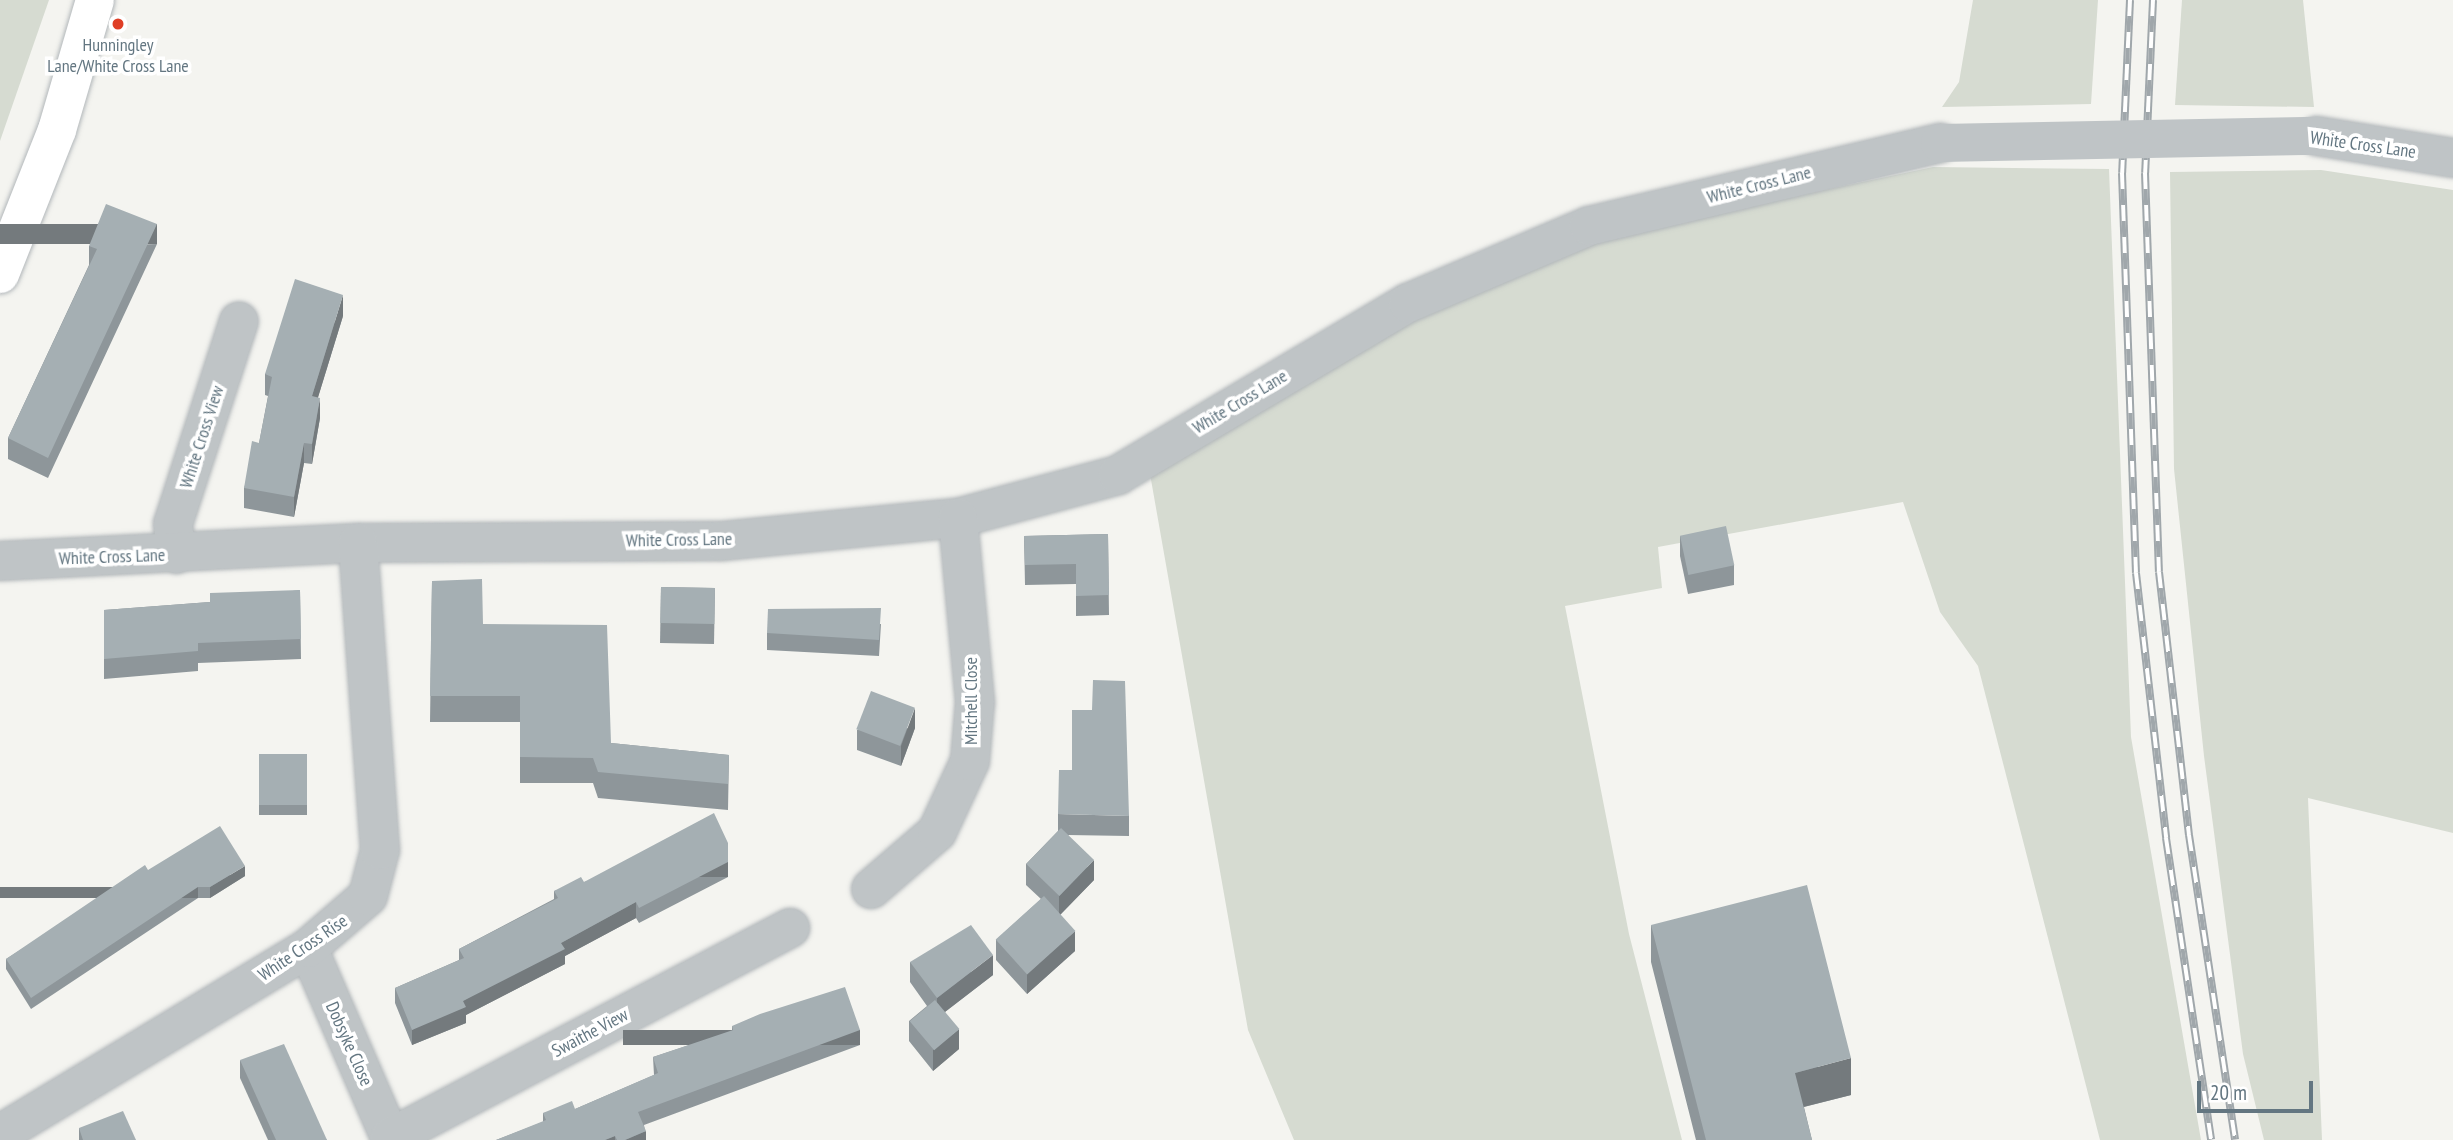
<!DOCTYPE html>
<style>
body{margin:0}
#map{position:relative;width:2453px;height:1140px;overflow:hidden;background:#f4f4f0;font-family:"PT Sans Narrow",sans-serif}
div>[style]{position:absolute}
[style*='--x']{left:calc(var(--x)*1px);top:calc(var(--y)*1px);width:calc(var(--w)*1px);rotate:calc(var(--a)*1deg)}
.green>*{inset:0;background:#d6dbd1}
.roads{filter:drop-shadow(0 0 2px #b2b7ba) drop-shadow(0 0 2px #b2b7ba)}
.minor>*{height:38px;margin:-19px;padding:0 19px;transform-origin:19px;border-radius:19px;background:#bfc4c6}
.major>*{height:38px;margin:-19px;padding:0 19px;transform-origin:19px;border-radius:19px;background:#fff}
.rail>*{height:8px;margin-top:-4px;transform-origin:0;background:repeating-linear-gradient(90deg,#fff 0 16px,#a0a7ab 0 32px);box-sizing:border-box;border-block:2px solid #a0a7ab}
.minor-bridge>*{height:38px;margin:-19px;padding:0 19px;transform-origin:19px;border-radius:19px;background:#bfc4c6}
.wall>*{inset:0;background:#8e969a;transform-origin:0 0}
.shaded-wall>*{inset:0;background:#747a7d;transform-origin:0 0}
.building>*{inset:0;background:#a5afb3;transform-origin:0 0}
.dots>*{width:19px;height:19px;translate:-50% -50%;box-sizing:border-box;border:4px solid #fff;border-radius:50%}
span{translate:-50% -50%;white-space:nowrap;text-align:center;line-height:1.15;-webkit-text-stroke:7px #fff;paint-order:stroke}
.poi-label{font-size:18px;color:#637681}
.street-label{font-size:18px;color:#637681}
.scale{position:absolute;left:2197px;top:1081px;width:116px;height:32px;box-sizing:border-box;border:4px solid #637681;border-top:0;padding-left:9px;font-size:21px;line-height:24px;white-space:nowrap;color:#637681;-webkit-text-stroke:5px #fff;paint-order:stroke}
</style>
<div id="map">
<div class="green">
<i style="clip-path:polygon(0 0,49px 0,0 141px)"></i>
<i style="clip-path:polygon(1973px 0,2098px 0,2091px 104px,1942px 107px,1959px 82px)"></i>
<i style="clip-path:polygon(2182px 0,2303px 0,2314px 107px,2175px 105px)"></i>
<i style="clip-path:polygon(1933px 167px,2109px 169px,2131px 737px,2201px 1140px,2100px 1140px,1978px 666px,1940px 612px,1903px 502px,1658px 547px,1662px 588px,1565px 606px,1629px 934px,1682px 1140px,1294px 1140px,1248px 1030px,1150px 474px,1411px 314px,1601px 237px)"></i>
<i style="clip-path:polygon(2321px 170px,2453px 190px,2453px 833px,2308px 798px,2322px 1140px,2264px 1140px,2243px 1054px,2204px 756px,2174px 469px,2170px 172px)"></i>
</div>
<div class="roads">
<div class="minor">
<i style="--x:2317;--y:136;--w:138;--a:9.2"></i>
<i style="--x:177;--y:554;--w:30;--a:-98"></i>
<i style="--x:173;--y:524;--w:213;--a:-72"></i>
<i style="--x:0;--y:561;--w:358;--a:-2.9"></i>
<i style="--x:358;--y:543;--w:364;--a:-0.3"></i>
<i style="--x:722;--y:541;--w:237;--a:-5.6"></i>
<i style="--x:958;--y:518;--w:166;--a:-15"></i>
<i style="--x:1118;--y:475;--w:337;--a:-30.7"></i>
<i style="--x:1408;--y:303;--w:197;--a:-23"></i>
<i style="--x:1589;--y:226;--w:361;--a:-13.3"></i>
<i style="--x:871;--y:889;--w:87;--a:-40.8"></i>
<i style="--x:937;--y:832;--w:78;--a:-65.1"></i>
<i style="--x:970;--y:761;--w:59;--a:-85.2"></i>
<i style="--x:975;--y:702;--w:185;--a:-95.3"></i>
<i style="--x:308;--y:948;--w:209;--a:66.6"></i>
<i style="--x:0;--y:1134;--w:360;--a:-31.1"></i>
<i style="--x:308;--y:948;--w:79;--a:-40.9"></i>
<i style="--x:368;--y:896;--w:48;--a:-75.4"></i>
<i style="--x:380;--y:850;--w:308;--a:-94.1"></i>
<i style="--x:390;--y:1138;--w:452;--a:-27.7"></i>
</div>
<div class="major">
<i style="--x:0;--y:274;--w:155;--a:-68.4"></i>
<i style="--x:57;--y:130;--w:135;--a:-73.7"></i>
</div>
</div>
<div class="rail">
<i style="--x:2130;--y:0;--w:173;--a:92.6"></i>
<i style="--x:2122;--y:173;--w:400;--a:88"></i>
<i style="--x:2136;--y:573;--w:267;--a:83.5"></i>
<i style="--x:2166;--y:838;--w:305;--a:81.5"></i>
<i style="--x:2153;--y:0;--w:173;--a:92.6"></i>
<i style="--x:2145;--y:173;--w:399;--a:88"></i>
<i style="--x:2159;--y:572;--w:265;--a:83.5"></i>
<i style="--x:2189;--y:835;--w:308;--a:81.4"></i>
</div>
<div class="minor-bridge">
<i style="--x:1940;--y:143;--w:377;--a:-1.1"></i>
</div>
<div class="wall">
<i style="clip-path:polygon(157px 244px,48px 478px,8px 459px,8px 438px,89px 265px,89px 246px)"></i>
<i style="clip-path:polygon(343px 316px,318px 397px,320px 418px,312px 464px,304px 463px,294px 517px,244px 508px,244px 488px,259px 443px,268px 396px,265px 395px,265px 374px)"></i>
<i style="clip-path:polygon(1108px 534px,1109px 615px,1076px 616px,1076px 584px,1025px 585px,1024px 536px)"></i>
<i style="clip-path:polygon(1680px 536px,1734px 565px,1734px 585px,1688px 594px,1680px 556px)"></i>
<i style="clip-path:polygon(432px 581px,483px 624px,611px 743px,729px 755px,728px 810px,598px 798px,593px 783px,520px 783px,520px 722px,430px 722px)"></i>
<i style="left:661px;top:587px;width:54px;height:56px;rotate:1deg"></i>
<i style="clip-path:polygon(300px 590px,301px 659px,198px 663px,198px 671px,104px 679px,104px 610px,210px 602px)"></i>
<i style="clip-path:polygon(881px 624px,879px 656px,767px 650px,767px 633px)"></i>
<i style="clip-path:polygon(915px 728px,901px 766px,857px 750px,857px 730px)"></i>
<i style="left:259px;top:754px;width:48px;height:61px"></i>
<i style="clip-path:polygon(1058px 814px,1129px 816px,1129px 836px,1068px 835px,1094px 880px,1060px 915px,1075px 951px,1027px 994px,996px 960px,996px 940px,1041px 899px,1026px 885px,1026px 864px,1058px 831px)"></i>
<i style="clip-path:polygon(728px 843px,728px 877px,639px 923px,636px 918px,565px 956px,565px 964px,466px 1015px,466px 1023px,412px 1045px,395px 1003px,395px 988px,459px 960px,459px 949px,554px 899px,554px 891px,584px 882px)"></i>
<i style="clip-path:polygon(148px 870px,245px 876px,210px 898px,198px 898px,31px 1009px,6px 969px,6px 959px)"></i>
<i style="clip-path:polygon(1651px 925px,1851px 1095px,1804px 1107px,1812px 1140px,1696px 1140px,1651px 962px)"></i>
<i style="clip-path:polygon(910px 962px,993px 975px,945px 1012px,959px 1049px,933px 1071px,909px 1041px,909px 1021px,927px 1006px,910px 982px)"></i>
<i style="clip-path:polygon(732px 1026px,860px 1045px,644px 1125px,646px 1140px,496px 1140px,543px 1122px,543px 1113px,575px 1109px,654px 1075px,653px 1057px,732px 1031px)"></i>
<i style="clip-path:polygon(240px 1060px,327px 1140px,268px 1140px,240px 1078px)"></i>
<i style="clip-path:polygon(79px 1128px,136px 1140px,79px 1140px)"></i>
</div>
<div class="shaded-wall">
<i style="left:157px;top:224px;width:20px;height:258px;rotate:90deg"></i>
<i style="clip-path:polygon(343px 295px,343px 316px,312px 417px,312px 396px)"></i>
<i style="clip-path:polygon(320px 398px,320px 418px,312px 464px,312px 444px)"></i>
<i style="clip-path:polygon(304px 443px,304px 463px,294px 517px,294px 497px)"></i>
<i style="clip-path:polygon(915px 708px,915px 728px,901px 766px,901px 746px)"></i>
<i style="clip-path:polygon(1094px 860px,1094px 880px,1059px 916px,1059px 896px)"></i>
<i style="left:728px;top:862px;width:15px;height:100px;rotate:90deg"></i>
<i style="clip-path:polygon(245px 866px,245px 876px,210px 898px,210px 887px)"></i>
<i style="left:198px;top:887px;width:11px;height:201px;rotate:90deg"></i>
<i style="clip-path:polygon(636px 902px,636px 918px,565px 956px,565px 964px,466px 1015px,466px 1023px,412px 1045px,412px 1030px,463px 1001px,561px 943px)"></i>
<i style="clip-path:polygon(1075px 931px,1075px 951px,1027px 994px,1027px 974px)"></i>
<i style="clip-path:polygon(993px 955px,993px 975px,937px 1018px,937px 998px)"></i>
<i style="clip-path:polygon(959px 1029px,959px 1049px,933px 1071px,933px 1050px)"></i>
<i style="left:860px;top:1030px;width:15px;height:237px;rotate:90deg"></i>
<i style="clip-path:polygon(1851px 1058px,1851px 1095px,1795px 1109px,1795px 1073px)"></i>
<i style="clip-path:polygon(646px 1131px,646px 1140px,625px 1140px)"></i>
<i style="clip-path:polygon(615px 1136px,615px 1140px,605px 1140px)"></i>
</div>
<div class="building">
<i style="clip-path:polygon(106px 204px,157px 224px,48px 458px,8px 438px,97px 249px,89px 246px)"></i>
<i style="clip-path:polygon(295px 279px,343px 295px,312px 396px,320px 398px,312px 444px,304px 443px,294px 497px,244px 488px,252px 441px,259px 443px,272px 377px,265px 374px)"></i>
<i style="left:1726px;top:526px;width:40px;height:47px;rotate:78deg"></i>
<i style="clip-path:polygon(1108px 534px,1109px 595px,1076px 596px,1076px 564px,1025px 565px,1024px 536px)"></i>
<i style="clip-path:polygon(482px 579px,483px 624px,607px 625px,611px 743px,729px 755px,728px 784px,598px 772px,593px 758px,520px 757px,520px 696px,430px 696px,432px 581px)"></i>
<i style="left:661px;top:587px;width:54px;height:36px;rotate:1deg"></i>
<i style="clip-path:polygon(300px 590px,301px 639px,198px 643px,198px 651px,104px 659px,104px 610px,210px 602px,210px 593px)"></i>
<i style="clip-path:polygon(881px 608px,879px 640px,767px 633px,768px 609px)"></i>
<i style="clip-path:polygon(1093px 680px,1125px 681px,1129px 816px,1058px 814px,1059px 770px,1072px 770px,1072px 710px,1092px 710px)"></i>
<i style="left:871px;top:691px;width:47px;height:41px;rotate:21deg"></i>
<i style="left:259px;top:754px;width:48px;height:51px"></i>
<i style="clip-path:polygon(714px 813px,728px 843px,728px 862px,639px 908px,636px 902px,561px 943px,565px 949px,463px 1001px,466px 1007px,412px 1030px,395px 988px,464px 958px,459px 949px,558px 898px,554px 891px,581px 877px,584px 882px)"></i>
<i style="clip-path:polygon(220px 826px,245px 866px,210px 887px,198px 887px,31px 998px,6px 959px,145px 865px,148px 870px)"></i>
<i style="left:1061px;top:828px;width:46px;height:50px;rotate:44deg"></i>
<i style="clip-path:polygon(1807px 885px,1851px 1058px,1795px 1073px,1812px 1140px,1706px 1140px,1651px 925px)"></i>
<i style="left:1044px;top:896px;width:47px;height:65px;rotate:48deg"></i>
<i style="clip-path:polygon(971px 925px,993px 955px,937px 998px,910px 962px)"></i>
<i style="clip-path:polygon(845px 987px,860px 1030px,638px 1112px,646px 1131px,625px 1140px,617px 1140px,615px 1136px,605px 1140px,496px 1140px,546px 1120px,543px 1113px,572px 1101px,575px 1109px,658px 1073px,653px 1057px,733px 1030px,732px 1026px,760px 1014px)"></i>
<i style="left:935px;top:1000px;width:38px;height:33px;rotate:50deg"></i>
<i style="clip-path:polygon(284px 1044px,327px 1140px,276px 1140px,240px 1060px)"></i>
<i style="clip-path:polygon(123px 1111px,136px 1140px,83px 1140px,79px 1128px)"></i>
</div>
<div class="dots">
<i style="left:118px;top:24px;background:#df3e25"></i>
</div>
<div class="poi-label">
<span style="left:118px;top:56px">Hunningley<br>Lane/White Cross Lane</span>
</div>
<div class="street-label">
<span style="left:2363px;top:145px;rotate:8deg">White Cross Lane</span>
<span style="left:1759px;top:185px;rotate:-14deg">White Cross Lane</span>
<span style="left:1240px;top:402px;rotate:-31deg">White Cross Lane</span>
<span style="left:202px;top:437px;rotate:-72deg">White Cross View</span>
<span style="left:679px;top:540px;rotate:-1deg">White Cross Lane</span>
<span style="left:112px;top:557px;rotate:-2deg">White Cross Lane</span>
<span style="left:971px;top:701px;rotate:-90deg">Mitchell Close</span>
<span style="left:303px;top:948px;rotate:-34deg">White Cross Rise</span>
<span style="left:590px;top:1033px;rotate:-28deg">Swaithe View</span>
<span style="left:349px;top:1044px;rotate:66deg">Dobsyke Close</span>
</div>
<div class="scale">20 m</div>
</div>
